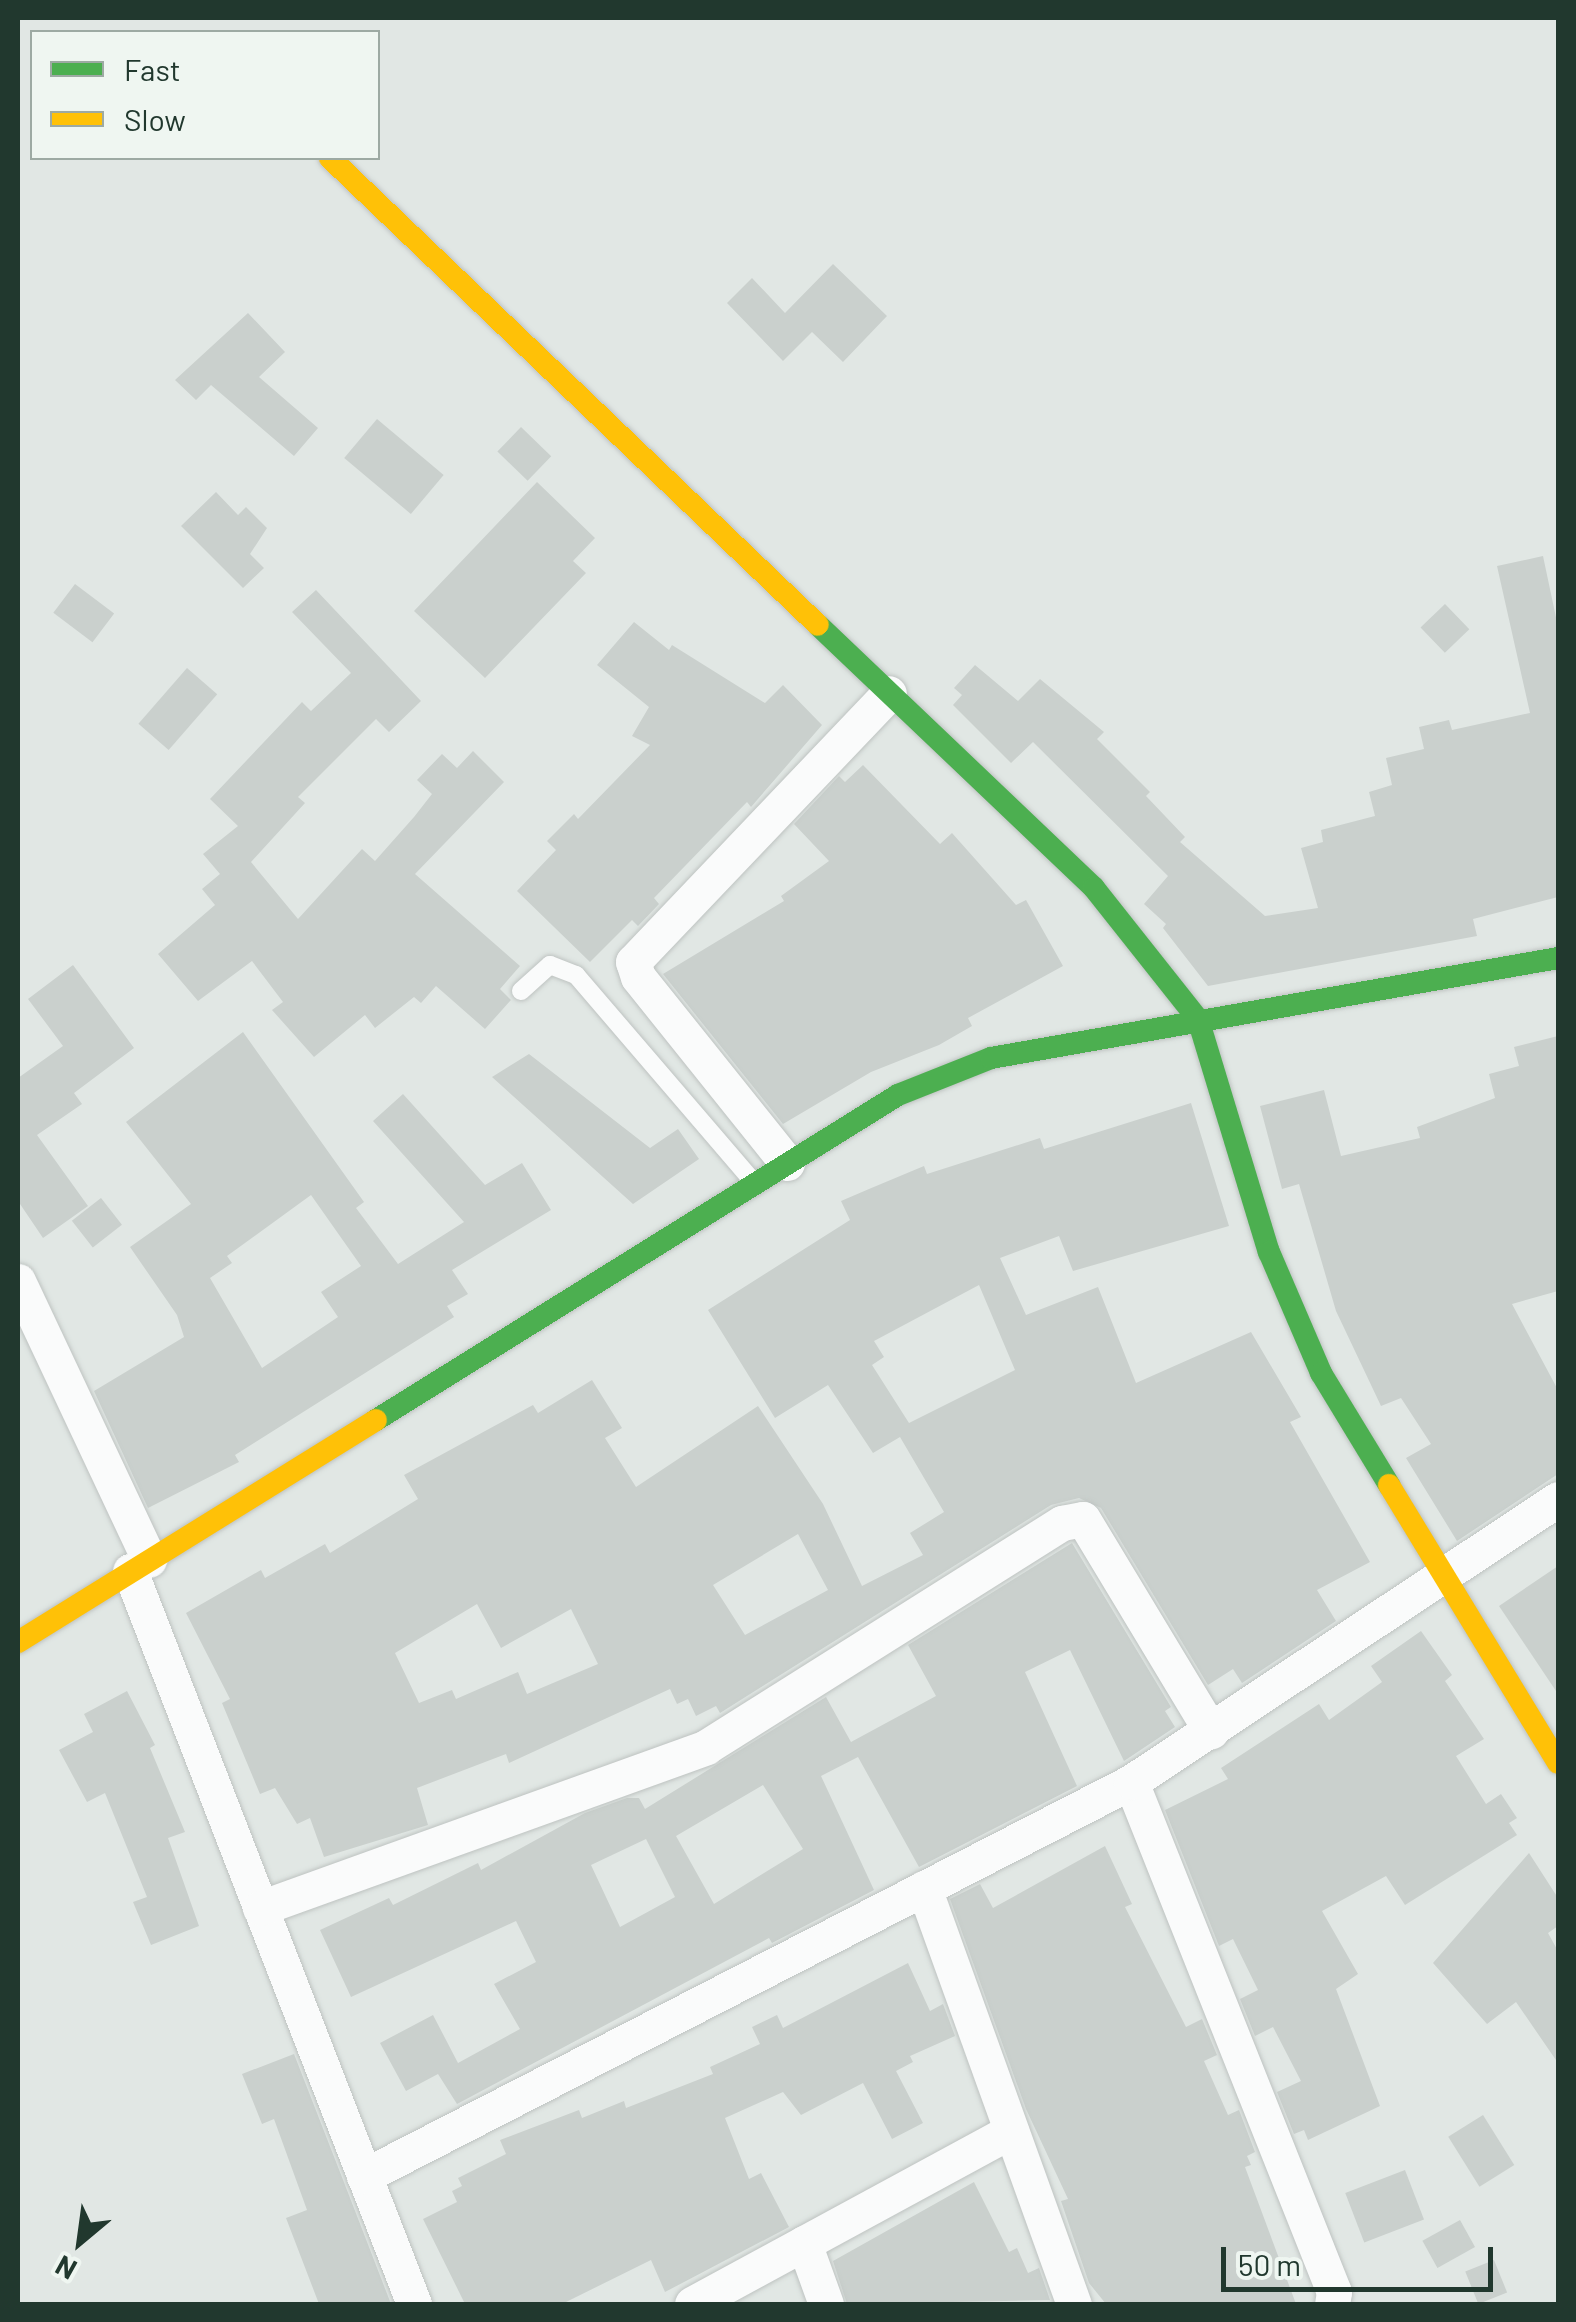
<!DOCTYPE html>
<style>
body{margin:0}
#map{position:relative;width:1576px;height:2322px;overflow:hidden;background:#e1e7e4;font-family:Barlow,sans-serif}
div>[style]{position:absolute}
[style*='--x']{left:calc(var(--x)*1px);top:calc(var(--y)*1px);width:calc(var(--w)*1px);rotate:calc(var(--a)*1deg)}
.building>*{inset:0;background:#cad0cd;transform-origin:0 0}
.roads{filter:drop-shadow(0 0 2px #bec3c1) drop-shadow(0 0 2px #bec3c1)}
.lane>*{height:18px;margin:-9px;padding:0 9px;transform-origin:9px;border-radius:9px;background:#fafbfb}
.street>*{height:35px;margin:-17.5px;padding:0 17.5px;transform-origin:17.5px;border-radius:17.5px;background:#fafbfb}
.fast>*{height:22px;margin:-11px;padding:0 11px;transform-origin:11px;border-radius:11px;background:#4caf50}
.slow>*{height:22px;margin:-11px;padding:0 11px;transform-origin:11px;border-radius:11px;background:#ffc107}
span{translate:-50% -50%;white-space:nowrap;text-align:center;line-height:1.15;-webkit-text-stroke:9px #eff6f1;paint-order:stroke}
.frame{position:absolute;inset:0;border:20px solid #21382e;pointer-events:none}
.legend{position:absolute;left:30px;top:30px;width:350px;height:130px;box-sizing:border-box;background:#eff6f1;border:2px solid #9daaa3;margin:0;padding:12px 18px;list-style:none;font-size:30px;color:#21382e}
.legend li{display:flex;align-items:center;gap:20px;height:50px}
.legend b{width:50px;border:2px solid #9daaa3}
.north{position:absolute;left:30px;top:2192px;width:100px;height:100px;-webkit-text-stroke:8px #eff6f1;paint-order:stroke;rotate:209deg;font-size:28px;font-weight:700;line-height:40px;text-align:center;color:#21382e}
.north::after{content:'';display:block;margin:auto;width:35px;height:45px;background:#21382e;clip-path:polygon(50% 0,100% 100%,50% 72%,0 100%)}
.scale{position:absolute;left:1221px;top:2247px;width:272px;height:45px;box-sizing:border-box;border:5px solid #21382e;border-top:0;padding-left:12px;font-size:30px;line-height:35px;white-space:nowrap;color:#21382e;-webkit-text-stroke:8px #eff6f1;paint-order:stroke}
</style>
<div id="map">
<div class="building">
<i style="clip-path:polygon(833px 264px,887px 316px,843px 362px,812px 332px,783px 361px,727px 303px,752px 278px,785px 313px)"></i>
<i style="clip-path:polygon(248px 313px,285px 352px,259px 377px,318px 428px,294px 456px,211px 385px,196px 400px,175px 380px)"></i>
<i style="left:377px;top:419px;width:87px;height:51px;rotate:40deg"></i>
<i style="left:521px;top:427px;width:42px;height:34px;rotate:44deg"></i>
<i style="clip-path:polygon(537px 482px,595px 538px,573px 561px,586px 573px,485px 678px,414px 611px)"></i>
<i style="clip-path:polygon(216px 492px,238px 515px,246px 507px,267px 528px,250px 554px,264px 568px,243px 588px,181px 526px)"></i>
<i style="clip-path:polygon(1543px 556px,1558px 627px,1558px 897px,1473px 919px,1477px 936px,1208px 986px,1163px 928px,1166px 924px,1144px 904px,1168px 876px,1033px 742px,1011px 763px,953px 705px,962px 695px,954px 688px,975px 665px,1018px 701px,1040px 679px,1104px 732px,1097px 739px,1150px 792px,1146px 796px,1185px 837px,1180px 842px,1265px 916px,1318px 908px,1301px 848px,1323px 842px,1321px 830px,1375px 816px,1369px 792px,1392px 785px,1386px 758px,1424px 749px,1419px 727px,1449px 720px,1452px 730px,1530px 713px,1497px 566px)"></i>
<i style="left:75px;top:584px;width:49px;height:36px;rotate:37deg"></i>
<i style="clip-path:polygon(316px 590px,421px 701px,389px 732px,376px 719px,298px 797px,305px 803px,251px 862px,298px 919px,362px 849px,375px 861px,414px 817px,432px 794px,417px 780px,442px 754px,457px 768px,473px 751px,504px 782px,415px 874px,520px 966px,500px 989px,511px 1000px,485px 1029px,436px 986px,421px 1003px,414px 997px,375px 1028px,365px 1015px,314px 1057px,272px 1010px,283px 1002px,252px 961px,198px 1001px,158px 954px,215px 905px,202px 889px,220px 874px,203px 854px,238px 826px,210px 799px,302px 702px,311px 711px,351px 673px,292px 612px)"></i>
<i style="left:1445px;top:604px;width:35px;height:34px;rotate:46deg"></i>
<i style="clip-path:polygon(634px 622px,669px 650px,672px 645px,765px 703px,783px 685px,822px 725px,751px 807px,747px 802px,654px 898px,659px 904px,638px 926px,632px 920px,590px 962px,517px 891px,556px 850px,547px 841px,574px 814px,578px 819px,650px 745px,632px 736px,649px 707px,597px 665px)"></i>
<i style="left:187px;top:668px;width:40px;height:74px;rotate:41deg"></i>
<i style="clip-path:polygon(863px 765px,940px 844px,952px 833px,1016px 905px,1026px 900px,1063px 966px,968px 1018px,972px 1026px,939px 1045px,871px 1072px,783px 1124px,663px 974px,784px 901px,781px 896px,829px 861px,794px 824px,839px 776px,845px 782px)"></i>
<i style="clip-path:polygon(73px 965px,134px 1048px,74px 1093px,82px 1104px,37px 1135px,88px 1206px,43px 1238px,18px 1201px,18px 1078px,63px 1046px,28px 999px)"></i>
<i style="clip-path:polygon(evenodd,243px 1032px,364px 1202px,356px 1208px,398px 1264px,464px 1222px,373px 1121px,403px 1094px,485px 1185px,522px 1163px,551px 1210px,452px 1270px,468px 1294px,447px 1306px,454px 1317px,235px 1455px,239px 1462px,148px 1508px,94px 1391px,184px 1337px,177px 1315px,130px 1247px,191px 1204px,126px 1122px,243px 1032px,311px 1195px,361px 1266px,321px 1292px,338px 1317px,262px 1368px,210px 1278px,232px 1263px,227px 1256px,311px 1195px)"></i>
<i style="clip-path:polygon(1558px 1036px,1558px 1291px,1512px 1304px,1558px 1390px,1558px 1474px,1457px 1541px,1406px 1458px,1431px 1444px,1401px 1398px,1381px 1406px,1336px 1311px,1299px 1184px,1282px 1189px,1260px 1106px,1324px 1090px,1341px 1156px,1420px 1138px,1417px 1127px,1495px 1098px,1489px 1074px,1519px 1066px,1514px 1047px)"></i>
<i style="clip-path:polygon(529px 1054px,650px 1148px,678px 1129px,699px 1159px,633px 1204px,492px 1077px)"></i>
<i style="clip-path:polygon(evenodd,1191px 1103px,1229px 1226px,1073px 1271px,1059px 1236px,1000px 1258px,1026px 1315px,1098px 1287px,1136px 1383px,1251px 1332px,1301px 1417px,1290px 1422px,1370px 1562px,1317px 1590px,1336px 1621px,1242px 1683px,1233px 1669px,1208px 1685px,1101px 1508px,1079px 1498px,1051px 1505px,720px 1713px,716px 1706px,696px 1716px,688px 1699px,677px 1704px,670px 1689px,509px 1763px,506px 1754px,417px 1788px,428px 1825px,324px 1857px,310px 1818px,297px 1824px,275px 1788px,260px 1794px,222px 1703px,230px 1699px,186px 1613px,261px 1570px,265px 1578px,325px 1544px,330px 1553px,418px 1499px,404px 1475px,533px 1405px,538px 1413px,592px 1380px,622px 1428px,605px 1438px,636px 1487px,758px 1406px,823px 1504px,862px 1586px,923px 1555px,910px 1533px,944px 1512px,900px 1437px,873px 1453px,828px 1385px,775px 1418px,708px 1310px,850px 1220px,841px 1201px,869px 1189px,924px 1166px,927px 1174px,1040px 1138px,1044px 1149px,1191px 1103px,979px 1285px,1015px 1370px,909px 1423px,872px 1365px,884px 1357px,874px 1341px,979px 1285px,1191px 1103px,798px 1534px,828px 1590px,745px 1635px,713px 1585px,798px 1534px,1191px 1103px,477px 1604px,501px 1648px,571px 1609px,598px 1664px,527px 1694px,518px 1672px,456px 1699px,452px 1690px,419px 1703px,395px 1653px,477px 1604px)"></i>
<i style="left:101px;top:1198px;width:34px;height:37px;rotate:52deg"></i>
<i style="clip-path:polygon(evenodd,1072px 1543px,1171px 1707px,1165px 1711px,1175px 1727px,1124px 1761px,1070px 1650px,1025px 1672px,1077px 1786px,919px 1867px,858px 1757px,821px 1776px,874px 1890px,772px 1943px,769px 1938px,457px 2104px,438px 2074px,406px 2091px,380px 2043px,433px 2015px,458px 2063px,520px 2029px,494px 1984px,536px 1962px,516px 1921px,351px 1997px,320px 1930px,389px 1898px,393px 1905px,478px 1863px,481px 1870px,585px 1813px,627px 1798px,639px 1798px,645px 1809px,826px 1697px,851px 1742px,936px 1696px,908px 1645px,1072px 1543px,763px 1785px,803px 1849px,714px 1904px,676px 1836px,763px 1785px,1072px 1543px,646px 1839px,675px 1897px,620px 1927px,591px 1865px,646px 1839px)"></i>
<i style="clip-path:polygon(1558px 1566px,1558px 1694px,1499px 1606px)"></i>
<i style="clip-path:polygon(1421px 1631px,1452px 1675px,1445px 1681px,1484px 1739px,1456px 1756px,1486px 1804px,1501px 1794px,1517px 1818px,1509px 1823px,1517px 1835px,1405px 1905px,1386px 1876px,1322px 1911px,1358px 1974px,1336px 1989px,1380px 2106px,1308px 2140px,1304px 2130px,1294px 2134px,1277px 2092px,1301px 2081px,1273px 2027px,1255px 2036px,1240px 1999px,1258px 1990px,1233px 1939px,1219px 1946px,1165px 1810px,1228px 1779px,1221px 1768px,1319px 1704px,1329px 1720px,1382px 1682px,1371px 1666px)"></i>
<i style="clip-path:polygon(127px 1691px,155px 1745px,150px 1748px,185px 1832px,168px 1838px,199px 1926px,151px 1945px,133px 1902px,147px 1897px,105px 1793px,87px 1802px,59px 1750px,93px 1732px,84px 1714px)"></i>
<i style="clip-path:polygon(1105px 1846px,1132px 1904px,1125px 1907px,1186px 2027px,1202px 2019px,1217px 2055px,1204px 2061px,1228px 2115px,1239px 2110px,1255px 2152px,1247px 2156px,1251px 2165px,1245px 2167px,1296px 2304px,1106px 2304px,1089px 2283px,1061px 2201px,1068px 2199px,1026px 2109px,950px 1899px,980px 1884px,993px 1908px)"></i>
<i style="clip-path:polygon(1529px 1853px,1558px 1898px,1558px 1926px,1548px 1933px,1558px 1951px,1558px 2063px,1516px 2002px,1487px 2024px,1433px 1963px)"></i>
<i style="clip-path:polygon(908px 1963px,930px 2011px,943px 2004px,955px 2036px,910px 2056px,913px 2062px,896px 2071px,923px 2123px,892px 2139px,863px 2083px,801px 2115px,783px 2092px,725px 2118px,749px 2179px,761px 2173px,789px 2227px,665px 2292px,651px 2260px,562px 2304px,465px 2304px,423px 2219px,457px 2202px,452px 2191px,462px 2186px,458px 2178px,506px 2154px,500px 2140px,579px 2110px,582px 2118px,624px 2101px,626px 2108px,713px 2074px,710px 2067px,760px 2044px,752px 2027px,777px 2015px,783px 2028px)"></i>
<i style="clip-path:polygon(294px 2054px,345px 2185px,391px 2304px,319px 2304px,286px 2218px,307px 2210px,274px 2119px,262px 2124px,242px 2074px)"></i>
<i style="left:1483px;top:2115px;width:59px;height:41px;rotate:58deg"></i>
<i style="left:1405px;top:2170px;width:53px;height:64px;rotate:69deg"></i>
<i style="clip-path:polygon(974px 2182px,1009px 2252px,1017px 2248px,1028px 2273px,1039px 2268px,1050px 2300px,847px 2304px,833px 2261px)"></i>
<i style="left:1460px;top:2220px;width:31px;height:43px;rotate:61deg"></i>
<i style="left:1494px;top:2260px;width:35px;height:31px;rotate:68deg"></i>
</div>
<div class="roads">
<div class="lane">
<i style="--x:521;--y:991;--w:39;--a:-42"></i>
<i style="--x:550;--y:965;--w:28;--a:21"></i>
<i style="--x:576;--y:975;--w:267;--a:49.4"></i>
</div>
<div class="street">
<i style="--x:787;--y:1163;--w:238;--a:-128.7"></i>
<i style="--x:638;--y:977;--w:16;--a:-108"></i>
<i style="--x:633;--y:962;--w:371;--a:-46.4"></i>
<i style="--x:18;--y:1281;--w:308;--a:64.8"></i>
<i style="--x:130;--y:1571;--w:786;--a:68.82"></i>
<i style="--x:1131;--y:1782;--w:549;--a:68.3"></i>
<i style="--x:1334;--y:2292;--w:12;--a:99"></i>
<i style="--x:924;--y:1888;--w:442;--a:70.2"></i>
<i style="--x:260;--y:1908;--w:474;--a:-19.8"></i>
<i style="--x:706;--y:1747;--w:421;--a:-32.2"></i>
<i style="--x:1062;--y:1523;--w:21;--a:-11"></i>
<i style="--x:1083;--y:1519;--w:248;--a:58.9"></i>
<i style="--x:364;--y:2176;--w:862;--a:-27.19"></i>
<i style="--x:1131;--y:1782;--w:512;--a:-33.53"></i>
<i style="--x:804;--y:2243;--w:65;--a:70.2"></i>
<i style="--x:692;--y:2304;--w:363;--a:-28.5"></i>
</div>
<div class="fast">
<i style="--x:818;--y:625;--w:381;--a:43.6"></i>
<i style="--x:1094;--y:888;--w:167;--a:51.6"></i>
<i style="--x:1198;--y:1019;--w:244;--a:73.1"></i>
<i style="--x:1269;--y:1252;--w:132;--a:66.7"></i>
<i style="--x:1321;--y:1373;--w:131;--a:58.7"></i>
<i style="--x:376;--y:1420;--w:615;--a:-31.91"></i>
<i style="--x:898;--y:1095;--w:100;--a:-21.7"></i>
<i style="--x:991;--y:1058;--w:576;--a:-10"></i>
</div>
<div class="slow">
<i style="--x:330;--y:158;--w:675;--a:43.74"></i>
<i style="--x:1389;--y:1485;--w:325;--a:58.7"></i>
<i style="--x:18;--y:1642;--w:421;--a:-31.8"></i>
</div>
</div>
<div class="frame"></div>
<ul class="legend">
<li><b style="height:12px;background:#4caf50"></b>Fast</li>
<li><b style="height:12px;background:#ffc107"></b>Slow</li>
</ul>
<div class="north">N</div>
<div class="scale">50 m</div>
</div>
